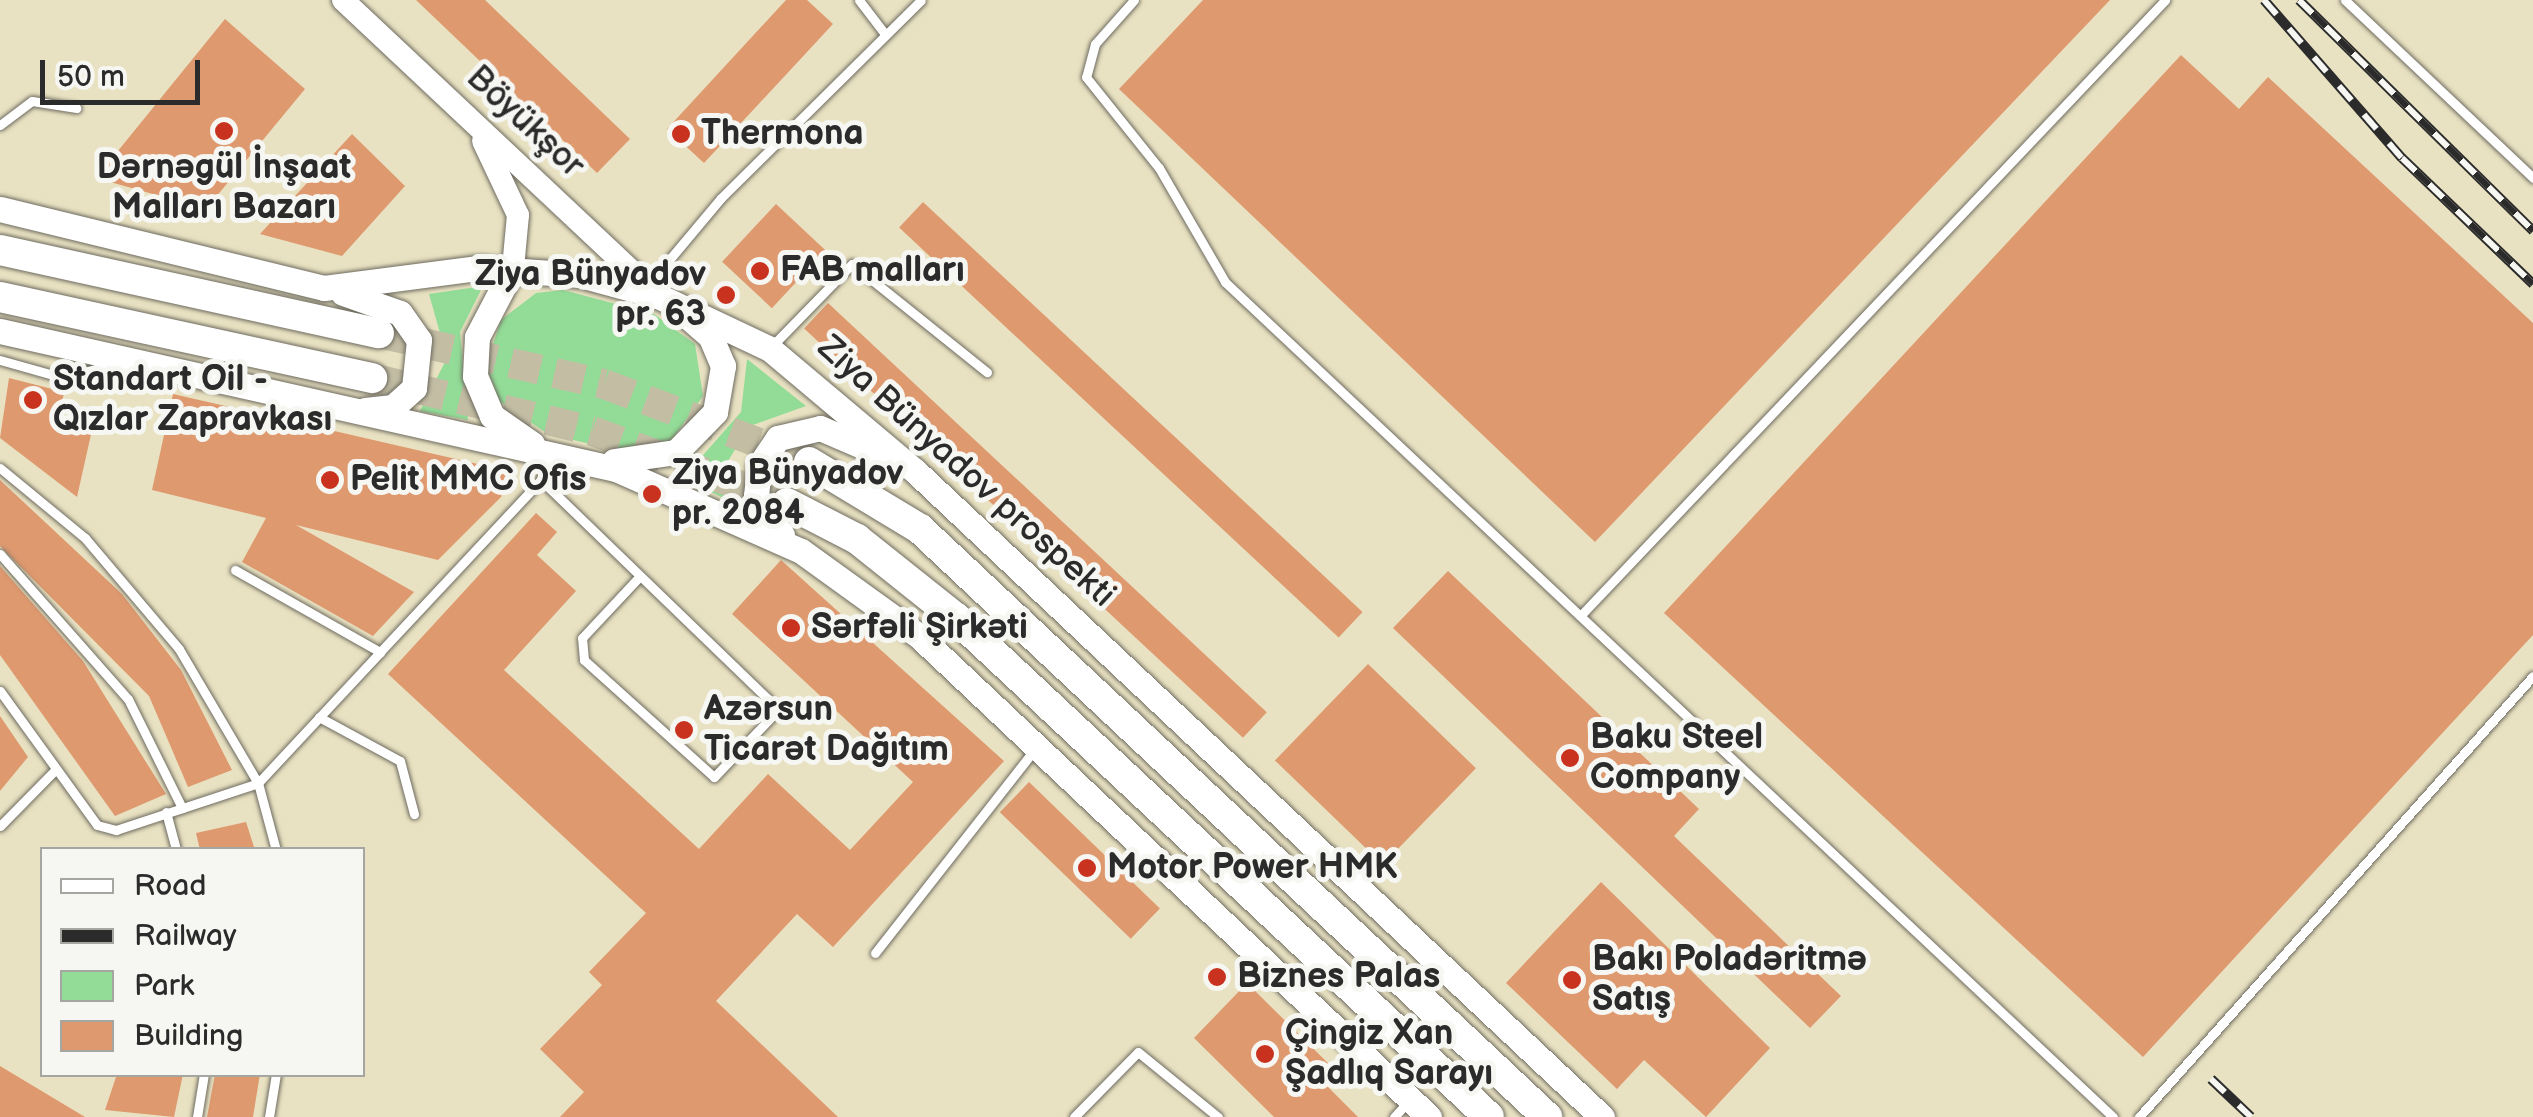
<!DOCTYPE html>
<meta charset="utf-8">
<style>
body{margin:0}
#map{position:relative;width:2533px;height:1117px;overflow:hidden;background:#e9e2c2;font-family:"Balsamiq Sans",sans-serif}
div>[style]{position:absolute}
[style*='--x']{left:calc(var(--x)*1px);top:calc(var(--y)*1px);width:calc(var(--w)*1px);rotate:calc(var(--a)*1deg)}
.green>*{inset:0;background:#93dc97}
.building>*{inset:0;background:#de996f;transform-origin:0 0}
.primary-tunnel>*{height:30px;margin-top:-15px;transform-origin:0;background:repeating-linear-gradient(90deg,#c3bda4 0 30px,transparent 0 45px)}
.roads{filter:drop-shadow(0 0 2px #6e6b60) drop-shadow(0 0 2px #6e6b60)}
.service>*{height:9px;margin:-4.5px;padding:0 4.5px;transform-origin:4.5px;border-radius:4.5px;background:#fff}
.tertiary>*{height:22px;margin:-11px;padding:0 11px;transform-origin:11px;border-radius:11px;background:#fff}
.secondary>*{height:25px;margin:-12.5px;padding:0 12.5px;transform-origin:12.5px;border-radius:12.5px;background:#fff}
.primary>*{height:30px;margin:-15px;padding:0 15px;transform-origin:15px;border-radius:15px;background:#fff}
.rail>*{height:10px;margin-top:-5px;transform-origin:0;background:repeating-linear-gradient(90deg,#f6f6f2 0 19px,#2b2b2b 0 38px);box-sizing:border-box;border-block:2px solid #2b2b2b}
.dots>*{width:28px;height:28px;translate:-50% -50%;box-sizing:border-box;border:5px solid #f6f6f2;border-radius:50%}
span{translate:-50% -50%;white-space:nowrap;text-align:center;line-height:1.15;-webkit-text-stroke:10px #f6f6f2;paint-order:stroke}
.street-label{font-size:35px;color:#2b2b2b}
.poi-label{font-size:35px;color:#2b2b2b;font-weight:700}
.left{translate:0 -50%;text-align:left}
.right{translate:-100% -50%;text-align:right}
.legend{position:absolute;left:40px;top:847px;width:325px;height:230px;box-sizing:border-box;background:#f6f6f2;border:2px solid #a5a5a2;margin:0;padding:12px 18px;list-style:none;font-size:30px;color:#2b2b2b}
.legend li{display:flex;align-items:center;gap:20px;height:50px}
.legend b{width:50px;border:2px solid #a5a5a2}
.scale{position:absolute;left:40px;top:60px;width:160px;height:45px;box-sizing:border-box;border:5px solid #2b2b2b;border-top:0;padding-left:12px;font-size:30px;line-height:35px;white-space:nowrap;color:#2b2b2b;-webkit-text-stroke:8px #f6f6f2;paint-order:stroke}
</style>
<div id="map">
<div class="green">
<i style="clip-path:polygon(483px 286px,460px 332px,468px 420px,420px 411px,447px 358px,429px 294px)"></i>
<i style="clip-path:polygon(563px 290px,654px 314px,695px 344px,703px 396px,671px 441px,620px 451px,548px 434px,499px 401px,486px 366px,501px 320px,536px 293px)"></i>
<i style="clip-path:polygon(747px 359px,806px 406px,750px 426px,726px 464px,726px 499px,682px 479px,741px 412px)"></i>
</div>
<div class="building">
<i style="clip-path:polygon(416px 0,485px 0,630px 139px,597px 173px)"></i>
<i style="clip-path:polygon(786px 0,807px 0,833px 24px,704px 163px,667px 129px)"></i>
<i style="clip-path:polygon(1203px 0,2110px 0,1595px 542px,1119px 89px)"></i>
<i style="clip-path:polygon(225px 19px,305px 89px,206px 209px,96px 178px)"></i>
<i style="clip-path:polygon(2181px 55px,2239px 109px,2268px 77px,2533px 323px,2533px 635px,2143px 1057px,1664px 613px)"></i>
<i style="clip-path:polygon(352px 134px,405px 186px,342px 256px,260px 234px)"></i>
<i style="left:923px;top:202px;width:601px;height:35px;rotate:43deg"></i>
<i style="left:776px;top:204px;width:68px;height:79px;rotate:43deg"></i>
<i style="left:828px;top:303px;width:600px;height:35px;rotate:43deg"></i>
<i style="clip-path:polygon(9px 378px,64px 392px,59px 421px,92px 430px,77px 497px,0 438px)"></i>
<i style="clip-path:polygon(173px 394px,508px 471px,501px 497px,438px 560px,296px 525px,414px 592px,373px 636px,242px 562px,266px 518px,152px 490px)"></i>
<i style="clip-path:polygon(0 480px,122px 594px,181px 670px,232px 770px,188px 787px,149px 696px,0 546px)"></i>
<i style="clip-path:polygon(536px 513px,557px 532px,537px 555px,576px 591px,504px 670px,699px 849px,768px 774px,850px 850px,913px 782px,732px 614px,781px 560px,1004px 761px,833px 947px,797px 914px,716px 1001px,838px 1117px,560px 1117px,584px 1092px,540px 1049px,602px 985px,589px 972px,646px 913px,388px 674px)"></i>
<i style="clip-path:polygon(0 566px,83px 661px,166px 794px,115px 816px,0 655px)"></i>
<i style="clip-path:polygon(1448px 571px,1699px 809px,1674px 836px,1841px 996px,1810px 1028px,1393px 628px)"></i>
<i style="left:1368px;top:664px;width:150px;height:134px;rotate:44deg"></i>
<i style="clip-path:polygon(0 716px,28px 757px,0 791px)"></i>
<i style="left:1029px;top:782px;width:182px;height:42px;rotate:44deg"></i>
<i style="clip-path:polygon(246px 822px,255px 850px,200px 850px,196px 833px)"></i>
<i style="clip-path:polygon(1601px 882px,1770px 1048px,1706px 1117px,1644px 1060px,1617px 1089px,1506px 983px)"></i>
<i style="clip-path:polygon(1247px 983px,1336px 1071px,1324px 1083px,1358px 1117px,1274px 1117px,1194px 1038px)"></i>
<i style="clip-path:polygon(0 1066px,85px 1117px,0 1117px)"></i>
<i style="clip-path:polygon(117px 1074px,183px 1074px,174px 1117px,105px 1110px)"></i>
<i style="clip-path:polygon(215px 1074px,260px 1074px,253px 1117px,207px 1117px)"></i>
</div>
<div class="primary-tunnel">
<i style="--x:379;--y:333;--w:231;--a:12.8"></i>
<i style="--x:604;--y:384;--w:219;--a:20.8"></i>
<i style="--x:372;--y:378;--w:226;--a:13.5"></i>
<i style="--x:592;--y:431;--w:200;--a:20.2"></i>
</div>
<div class="roads">
<div class="service">
<i style="--x:859;--y:0;--w:43;--a:52.6"></i>
<i style="--x:1134;--y:0;--w:59;--a:131.6"></i>
<i style="--x:1095;--y:44;--w:34;--a:105"></i>
<i style="--x:1086;--y:77;--w:117;--a:51.3"></i>
<i style="--x:1159;--y:168;--w:132;--a:59.9"></i>
<i style="--x:1225;--y:282;--w:1219;--a:43.24"></i>
<i style="--x:2345;--y:0;--w:259;--a:43.4"></i>
<i style="--x:0;--y:125;--w:40;--a:-37"></i>
<i style="--x:32;--y:101;--w:45;--a:9"></i>
<i style="--x:659;--y:293;--w:34;--a:-73"></i>
<i style="--x:669;--y:260;--w:81;--a:-50"></i>
<i style="--x:721;--y:198;--w:281;--a:-44.7"></i>
<i style="--x:771;--y:347;--w:116;--a:-45.7"></i>
<i style="--x:852;--y:264;--w:173;--a:38.7"></i>
<i style="--x:0;--y:360;--w:66;--a:15.7"></i>
<i style="--x:64;--y:378;--w:54;--a:-16.1"></i>
<i style="--x:0;--y:468;--w:110;--a:39.5"></i>
<i style="--x:85;--y:538;--w:145;--a:49.7"></i>
<i style="--x:179;--y:649;--w:156;--a:59.5"></i>
<i style="--x:258;--y:783;--w:69;--a:75"></i>
<i style="--x:541;--y:480;--w:315;--a:44"></i>
<i style="--x:768;--y:699;--w:15;--a:58"></i>
<i style="--x:776;--y:712;--w:90;--a:133.6"></i>
<i style="--x:714;--y:777;--w:175;--a:-138"></i>
<i style="--x:584;--y:660;--w:22;--a:-95"></i>
<i style="--x:582;--y:638;--w:85;--a:-46.9"></i>
<i style="--x:0;--y:554;--w:193;--a:48.6"></i>
<i style="--x:128;--y:699;--w:122;--a:63.6"></i>
<i style="--x:235;--y:570;--w:167;--a:29.5"></i>
<i style="--x:380;--y:652;--w:236;--a:-46.9"></i>
<i style="--x:541;--y:480;--w:25;--a:-74"></i>
<i style="--x:1582;--y:614;--w:847;--a:-46.48"></i>
<i style="--x:0;--y:691;--w:165;--a:54.1"></i>
<i style="--x:97;--y:825;--w:20;--a:15"></i>
<i style="--x:116;--y:830;--w:150;--a:-18.3"></i>
<i style="--x:258;--y:783;--w:179;--a:-47"></i>
<i style="--x:319;--y:717;--w:92;--a:28.5"></i>
<i style="--x:400;--y:761;--w:55;--a:75.2"></i>
<i style="--x:166;--y:812;--w:39;--a:75"></i>
<i style="--x:0;--y:826;--w:76;--a:-45.5"></i>
<i style="--x:875;--y:953;--w:259;--a:-51.9"></i>
<i style="--x:197;--y:1117;--w:44;--a:-80.8"></i>
<i style="--x:269;--y:1117;--w:44;--a:-80.8"></i>
<i style="--x:1074;--y:1117;--w:91;--a:-45.4"></i>
<i style="--x:1138;--y:1052;--w:103;--a:39.1"></i>
<i style="--x:1394;--y:1117;--w:22;--a:-47"></i>
<i style="--x:2139;--y:1117;--w:591;--a:-48.22"></i>
</div>
<div class="tertiary">
<i style="--x:343;--y:0;--w:432;--a:43.2"></i>
<i style="--x:483;--y:141;--w:82;--a:64.7"></i>
<i style="--x:518;--y:215;--w:53;--a:95.4"></i>
</div>
<div class="secondary">
<i style="--x:0;--y:209;--w:333;--a:13.7"></i>
<i style="--x:324;--y:288;--w:156;--a:-7.4"></i>
<i style="--x:479;--y:268;--w:101;--a:4"></i>
<i style="--x:580;--y:275;--w:81;--a:15.1"></i>
<i style="--x:658;--y:296;--w:124;--a:25.3"></i>
<i style="--x:770;--y:349;--w:189;--a:40.1"></i>
<i style="--x:915;--y:471;--w:943;--a:43.24"></i>
<i style="--x:513;--y:268;--w:78;--a:117.6"></i>
<i style="--x:477;--y:337;--w:39;--a:93"></i>
<i style="--x:475;--y:376;--w:43;--a:67"></i>
<i style="--x:492;--y:416;--w:49;--a:35"></i>
<i style="--x:343;--y:293;--w:60;--a:19.3"></i>
<i style="--x:400;--y:313;--w:33;--a:55"></i>
<i style="--x:419;--y:340;--w:48;--a:95.9"></i>
<i style="--x:414;--y:388;--w:28;--a:138"></i>
<i style="--x:393;--y:407;--w:28;--a:174"></i>
<i style="--x:0;--y:331;--w:631;--a:12.63"></i>
<i style="--x:616;--y:469;--w:202;--a:23.9"></i>
<i style="--x:801;--y:551;--w:145;--a:35.8"></i>
<i style="--x:919;--y:636;--w:701;--a:43.32"></i>
<i style="--x:614;--y:461;--w:63;--a:-8.3"></i>
<i style="--x:676;--y:452;--w:56;--a:-45.7"></i>
<i style="--x:715;--y:412;--w:47;--a:-80.1"></i>
<i style="--x:723;--y:366;--w:33;--a:-113"></i>
<i style="--x:710;--y:336;--w:30;--a:-139"></i>
<i style="--x:782;--y:535;--w:47;--a:-123.7"></i>
<i style="--x:756;--y:496;--w:30;--a:-84"></i>
<i style="--x:759;--y:466;--w:34;--a:-56"></i>
<i style="--x:778;--y:438;--w:43;--a:-13.4"></i>
<i style="--x:820;--y:428;--w:69;--a:23.2"></i>
</div>
<div class="primary">
<i style="--x:0;--y:250;--w:388;--a:12.4"></i>
<i style="--x:0;--y:297;--w:381;--a:12.3"></i>
<i style="--x:809;--y:462;--w:130;--a:31.1"></i>
<i style="--x:920;--y:529;--w:860;--a:43.16"></i>
<i style="--x:787;--y:503;--w:79;--a:27.2"></i>
<i style="--x:857;--y:539;--w:127;--a:38.6"></i>
<i style="--x:956;--y:618;--w:730;--a:43.11"></i>
</div>
</div>
<div class="rail">
<i style="--x:2264;--y:0;--w:210;--a:48.9"></i>
<i style="--x:2402;--y:158;--w:182;--a:43.9"></i>
<i style="--x:2299;--y:0;--w:329;--a:44.6"></i>
<i style="--x:2211;--y:1079;--w:55;--a:43.5"></i>
</div>
<div class="dots">
<i style="left:224px;top:131px;background:#c8321e"></i>
<i style="left:681px;top:134px;background:#c8321e"></i>
<i style="left:760px;top:271px;background:#c8321e"></i>
<i style="left:726px;top:295px;background:#c8321e"></i>
<i style="left:33px;top:400px;background:#c8321e"></i>
<i style="left:330px;top:480px;background:#c8321e"></i>
<i style="left:652px;top:494px;background:#c8321e"></i>
<i style="left:791px;top:628px;background:#c8321e"></i>
<i style="left:684px;top:730px;background:#c8321e"></i>
<i style="left:1570px;top:758px;background:#c8321e"></i>
<i style="left:1087px;top:868px;background:#c8321e"></i>
<i style="left:1217px;top:977px;background:#c8321e"></i>
<i style="left:1572px;top:980px;background:#c8321e"></i>
<i style="left:1265px;top:1054px;background:#c8321e"></i>
</div>
<div class="street-label">
<span style="left:525px;top:122px;rotate:43deg">Böyükşor</span>
<span style="left:966px;top:472px;rotate:42deg">Ziya Bünyadov prospekti</span>
</div>
<div class="poi-label">
<span class="left" style="left:701px;top:134px">Thermona</span>
<span style="left:224px;top:188px">Dərnəgül İnşaat<br>Malları Bazarı</span>
<span class="left" style="left:780px;top:271px">FAB malları</span>
<span class="right" style="left:706px;top:295px">Ziya Bünyadov<br>pr. 63</span>
<span class="left" style="left:53px;top:400px">Standart Oil -<br>Qızlar Zapravkası</span>
<span class="left" style="left:672px;top:494px">Ziya Bünyadov<br>pr. 2084</span>
<span class="left" style="left:350px;top:480px">Pelit MMC Ofis</span>
<span class="left" style="left:811px;top:628px">Sərfəli Şirkəti</span>
<span class="left" style="left:704px;top:730px">Azərsun<br>Ticarət Dağıtım</span>
<span class="left" style="left:1590px;top:758px">Baku Steel<br>Company</span>
<span class="left" style="left:1107px;top:868px">Motor Power HMK</span>
<span class="left" style="left:1592px;top:980px">Bakı Poladəritmə<br>Satış</span>
<span class="left" style="left:1237px;top:977px">Biznes Palas</span>
<span class="left" style="left:1285px;top:1054px">Çingiz Xan<br>Şadlıq Sarayı</span>
</div>
<ul class="legend">
<li><b style="height:12px;background:#fff"></b>Road</li>
<li><b style="height:12px;background:#2b2b2b"></b>Railway</li>
<li><b style="height:28px;background:#93dc97"></b>Park</li>
<li><b style="height:28px;background:#de996f"></b>Building</li>
</ul>
<div class="scale">50 m</div>
</div>
